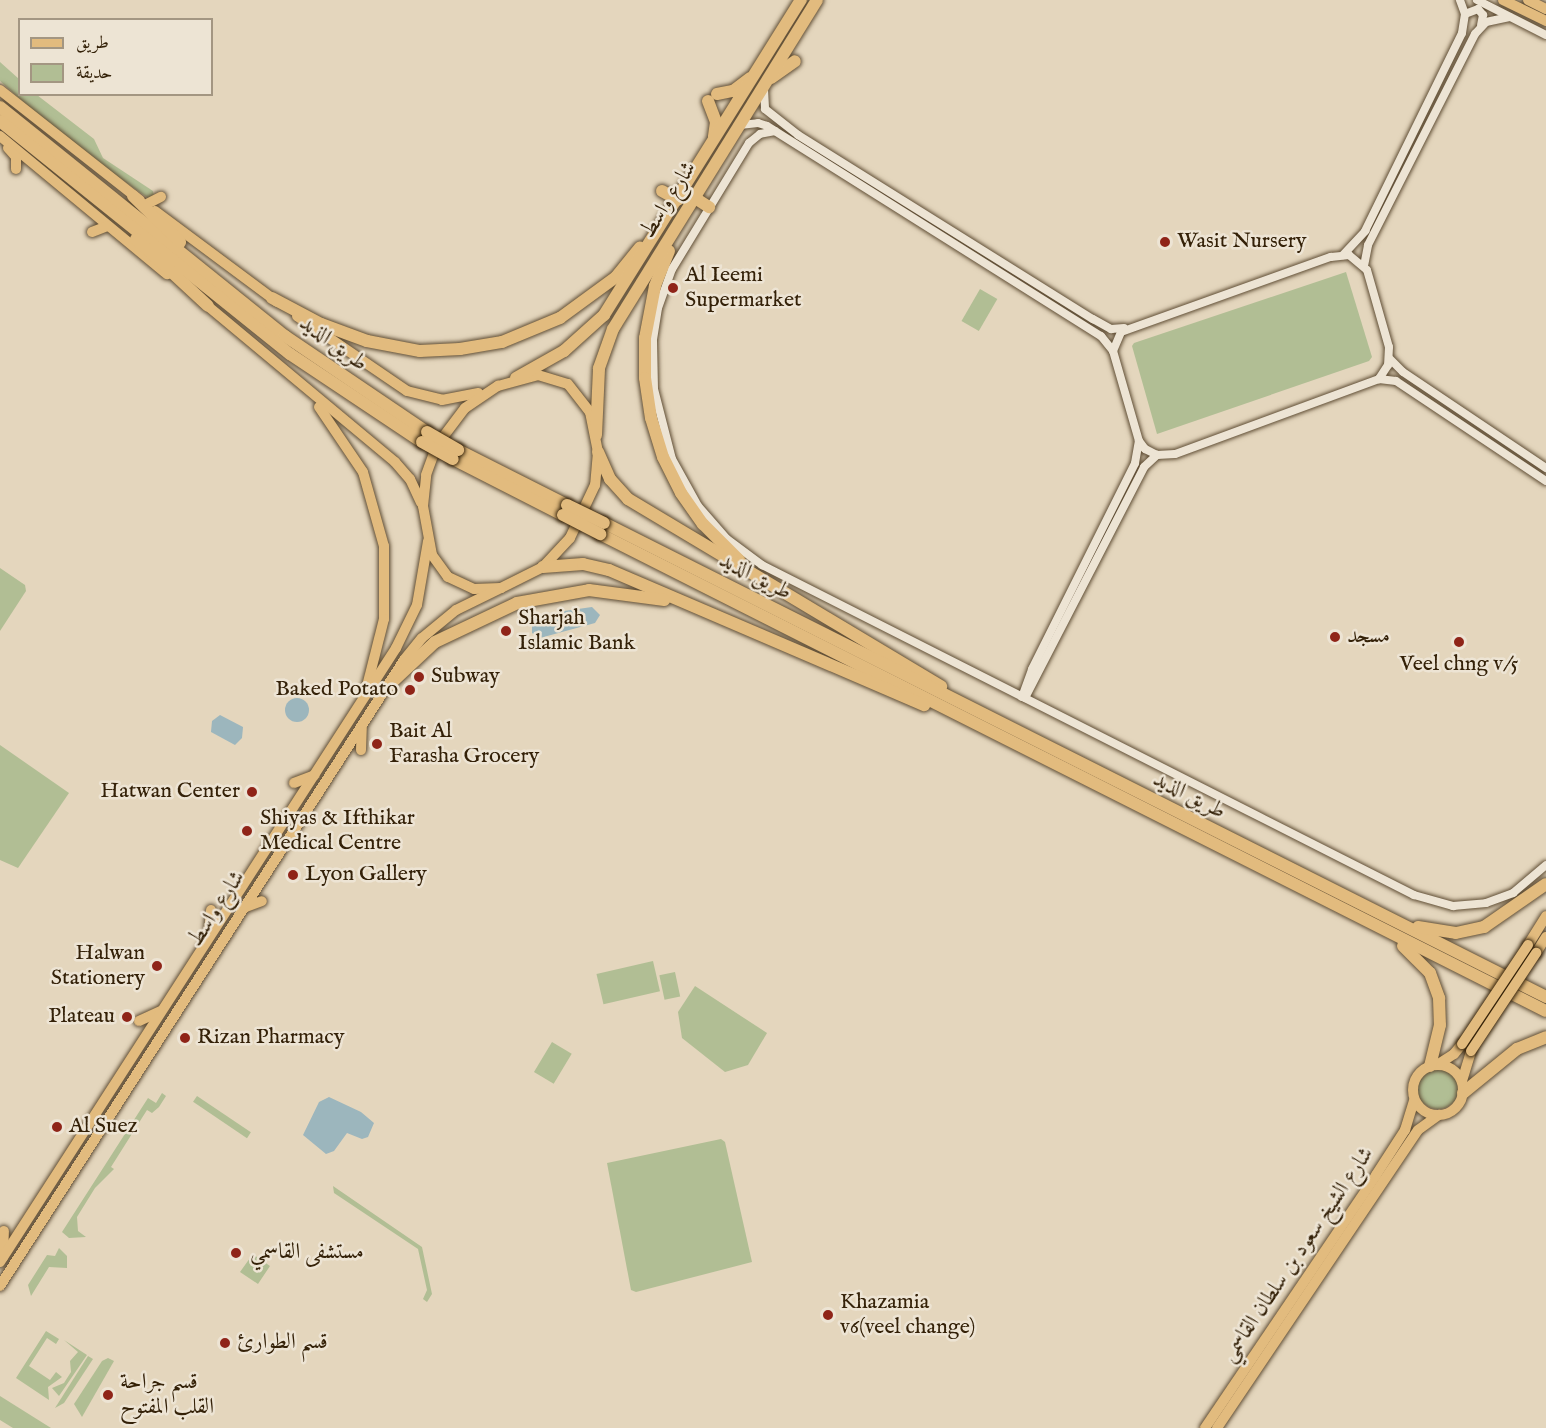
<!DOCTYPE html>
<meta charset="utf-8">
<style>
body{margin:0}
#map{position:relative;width:1546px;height:1428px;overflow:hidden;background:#e4d6bd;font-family:"IM FELL English",Amiri,serif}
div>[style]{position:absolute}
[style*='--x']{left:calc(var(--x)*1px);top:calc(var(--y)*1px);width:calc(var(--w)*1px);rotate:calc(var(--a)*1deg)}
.green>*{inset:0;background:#b1be94;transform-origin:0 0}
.round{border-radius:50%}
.water>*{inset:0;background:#9cb6bd}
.roads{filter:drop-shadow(0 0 2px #604e35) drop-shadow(0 0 2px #604e35)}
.minor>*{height:8px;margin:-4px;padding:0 4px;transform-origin:4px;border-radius:4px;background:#ede4d4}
.major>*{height:10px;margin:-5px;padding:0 5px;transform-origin:5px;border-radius:5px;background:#e2bb7e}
.major>.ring{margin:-5px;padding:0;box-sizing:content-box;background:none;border:10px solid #e2bb7e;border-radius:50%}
.highway>*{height:12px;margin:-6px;padding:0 6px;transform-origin:6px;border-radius:6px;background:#e2bb7e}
.bridges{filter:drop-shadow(0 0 2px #342108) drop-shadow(0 0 2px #342108)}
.major-bridge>*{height:10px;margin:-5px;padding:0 5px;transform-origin:5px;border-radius:5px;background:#e2bb7e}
.highway-bridge>*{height:12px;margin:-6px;padding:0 6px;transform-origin:6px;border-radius:6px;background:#e2bb7e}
.dots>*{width:16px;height:16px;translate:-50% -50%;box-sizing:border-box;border:3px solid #ede4d4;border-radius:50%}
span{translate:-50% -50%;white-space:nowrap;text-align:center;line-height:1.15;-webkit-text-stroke:5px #ede4d4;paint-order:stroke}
.street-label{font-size:22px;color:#342108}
.poi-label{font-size:22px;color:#342108}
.left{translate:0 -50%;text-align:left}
.right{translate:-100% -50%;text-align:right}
.legend{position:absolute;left:18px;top:18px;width:195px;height:78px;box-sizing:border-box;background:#ede4d4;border:2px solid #a39682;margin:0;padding:8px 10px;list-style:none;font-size:18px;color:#342108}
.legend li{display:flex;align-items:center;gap:12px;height:30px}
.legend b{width:30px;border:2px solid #a39682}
</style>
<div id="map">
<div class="green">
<i style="clip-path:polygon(0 62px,19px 79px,20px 94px,37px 95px,94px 139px,103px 158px,153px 191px,154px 197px,148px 198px,64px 138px,0 81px)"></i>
<i style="clip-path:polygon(1346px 272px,1372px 357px,1369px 361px,1157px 434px,1132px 346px,1134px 343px)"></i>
<i style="left:980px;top:289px;width:20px;height:37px;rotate:30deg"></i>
<i style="clip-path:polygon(0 568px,25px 585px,26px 591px,0 631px)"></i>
<i style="clip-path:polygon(0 745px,69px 793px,18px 868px,0 860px)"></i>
<i style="left:653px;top:961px;width:31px;height:58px;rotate:77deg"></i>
<i style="left:675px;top:972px;width:25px;height:16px;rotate:78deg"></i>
<i style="clip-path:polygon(695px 986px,767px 1033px,748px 1065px,725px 1072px,682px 1038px,678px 1012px)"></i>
<i style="left:552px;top:1042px;width:23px;height:35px;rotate:31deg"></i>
<i class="round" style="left:1417px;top:1067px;width:42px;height:42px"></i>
<i style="clip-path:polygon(162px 1093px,166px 1096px,159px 1107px,152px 1113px,147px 1110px,111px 1167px,114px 1169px,95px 1188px,77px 1217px,78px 1231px,86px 1237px,69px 1238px,62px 1232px,148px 1098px,156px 1103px)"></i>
<i style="left:197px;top:1096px;width:65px;height:7px;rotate:34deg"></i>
<i style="clip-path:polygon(721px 1139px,725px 1142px,752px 1262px,636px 1292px,631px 1290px,607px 1163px)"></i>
<i style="clip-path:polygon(333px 1186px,422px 1247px,432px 1294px,427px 1302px,423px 1299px,427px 1290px,418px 1249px,334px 1193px)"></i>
<i style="clip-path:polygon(59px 1248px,67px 1256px,67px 1268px,49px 1267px,31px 1296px,28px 1285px,47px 1255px,55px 1256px)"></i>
<i style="clip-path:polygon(254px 1255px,270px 1266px,258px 1284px,240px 1272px,250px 1258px,254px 1261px)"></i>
<i style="clip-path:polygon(46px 1331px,59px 1339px,56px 1344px,47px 1338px,29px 1366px,50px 1380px,56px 1372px,62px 1377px,48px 1387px,49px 1400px,16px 1378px)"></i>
<i style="clip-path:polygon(64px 1340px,87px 1355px,59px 1396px,52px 1388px,64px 1383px,71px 1372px,70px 1361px,78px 1352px)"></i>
<i style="clip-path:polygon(88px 1356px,93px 1359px,64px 1403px,55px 1408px)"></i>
<i style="clip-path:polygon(108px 1358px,114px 1361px,82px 1417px,74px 1404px,102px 1361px)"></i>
<i style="clip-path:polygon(0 1396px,51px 1428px,13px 1428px,0 1420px)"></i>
</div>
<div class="water">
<i style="clip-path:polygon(592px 607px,600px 615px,595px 623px,540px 638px,532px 633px,532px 620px,543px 614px)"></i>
<i class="round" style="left:285px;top:698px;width:24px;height:24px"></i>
<i style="clip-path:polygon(220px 715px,243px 727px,242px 738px,235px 745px,211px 732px,212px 721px)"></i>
<i style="clip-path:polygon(329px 1097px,361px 1112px,374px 1123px,368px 1137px,362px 1139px,347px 1133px,334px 1151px,326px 1154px,303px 1135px,319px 1102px)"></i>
</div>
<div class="roads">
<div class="minor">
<i style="--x:1477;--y:0;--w:77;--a:26.9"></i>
<i style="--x:1465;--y:14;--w:14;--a:-21"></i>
<i style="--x:1478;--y:9;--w:8;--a:50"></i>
<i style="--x:1483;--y:15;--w:10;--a:101"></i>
<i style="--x:764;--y:89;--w:20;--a:87"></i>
<i style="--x:765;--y:109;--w:42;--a:38.2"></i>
<i style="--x:798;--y:135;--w:348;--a:32"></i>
<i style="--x:1093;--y:319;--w:21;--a:29"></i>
<i style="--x:1111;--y:329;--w:13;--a:-4"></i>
<i style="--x:740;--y:125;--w:18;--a:-6"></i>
<i style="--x:758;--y:123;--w:9;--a:18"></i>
<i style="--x:767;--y:126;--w:395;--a:32.2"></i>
<i style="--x:1101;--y:336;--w:19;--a:51"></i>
<i style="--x:775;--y:131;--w:15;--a:169"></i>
<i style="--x:760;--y:134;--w:14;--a:141"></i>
<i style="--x:749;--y:143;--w:148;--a:121.4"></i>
<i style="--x:672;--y:269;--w:41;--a:109.7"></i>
<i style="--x:658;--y:308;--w:33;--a:99"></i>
<i style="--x:653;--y:341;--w:48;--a:88.8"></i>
<i style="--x:654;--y:389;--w:72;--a:75.6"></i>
<i style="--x:672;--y:459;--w:54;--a:61"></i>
<i style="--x:698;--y:506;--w:44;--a:48.7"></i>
<i style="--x:727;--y:539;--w:44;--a:36.6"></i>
<i style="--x:762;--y:565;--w:731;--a:26.85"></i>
<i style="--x:1414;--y:895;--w:41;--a:15.8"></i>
<i style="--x:1453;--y:906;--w:33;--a:-5"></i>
<i style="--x:1486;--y:903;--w:29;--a:-20"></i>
<i style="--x:1513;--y:893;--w:43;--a:-40.3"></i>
<i style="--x:1343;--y:255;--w:33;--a:-47"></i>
<i style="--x:1365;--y:231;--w:220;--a:-63.9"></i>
<i style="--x:1462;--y:33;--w:19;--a:-81"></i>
<i style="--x:1465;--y:14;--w:15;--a:-110"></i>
<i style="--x:1349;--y:255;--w:23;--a:40"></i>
<i style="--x:1367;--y:270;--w:80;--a:74.1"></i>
<i style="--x:1389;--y:347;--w:18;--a:93"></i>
<i style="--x:1388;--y:365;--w:17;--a:123"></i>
<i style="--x:1379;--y:379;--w:217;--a:159.8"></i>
<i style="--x:1175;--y:454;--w:18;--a:177"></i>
<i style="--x:1157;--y:455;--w:13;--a:-153"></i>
<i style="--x:1145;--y:449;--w:10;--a:-127"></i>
<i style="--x:1139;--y:441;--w:94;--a:-106.1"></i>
<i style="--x:1113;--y:351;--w:21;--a:-67"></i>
<i style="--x:1121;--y:332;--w:223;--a:-19.7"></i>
<i style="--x:1331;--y:257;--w:18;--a:-6"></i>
<i style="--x:1364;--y:266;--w:21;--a:-79"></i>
<i style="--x:1368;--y:245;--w:237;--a:-63.1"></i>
<i style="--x:1475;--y:34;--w:16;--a:-47"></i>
<i style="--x:1486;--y:22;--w:24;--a:-12"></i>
<i style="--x:1390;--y:359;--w:18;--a:45"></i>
<i style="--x:1403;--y:372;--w:172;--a:33.9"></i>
<i style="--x:1379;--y:379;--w:17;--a:7"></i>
<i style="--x:1396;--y:381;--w:180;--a:33.7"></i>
<i style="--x:1022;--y:697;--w:30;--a:-70"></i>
<i style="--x:1032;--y:669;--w:230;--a:-63.4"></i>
<i style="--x:1135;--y:463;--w:22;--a:-80"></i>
<i style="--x:1025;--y:698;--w:260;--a:-62.7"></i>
<i style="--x:1144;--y:467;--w:18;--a:-43"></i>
</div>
<div class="major">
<i style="--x:1503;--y:0;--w:48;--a:26"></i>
<i style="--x:1528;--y:0;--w:20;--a:27"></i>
<i style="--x:0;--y:90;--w:178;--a:38.2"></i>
<i style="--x:0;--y:136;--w:217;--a:39.6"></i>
<i style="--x:8;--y:148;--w:12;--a:48"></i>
<i style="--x:16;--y:157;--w:12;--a:90"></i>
<i style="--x:145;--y:205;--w:18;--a:-27"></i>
<i style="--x:155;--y:211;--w:152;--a:36.7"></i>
<i style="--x:92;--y:232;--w:17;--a:-21"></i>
<i style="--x:203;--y:302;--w:250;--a:39.8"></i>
<i style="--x:395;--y:462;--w:23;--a:49"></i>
<i style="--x:410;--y:479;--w:26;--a:65"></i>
<i style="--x:297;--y:316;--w:133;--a:34.3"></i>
<i style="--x:407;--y:391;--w:36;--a:14"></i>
<i style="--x:442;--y:400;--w:37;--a:-11"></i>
<i style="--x:538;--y:375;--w:31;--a:17"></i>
<i style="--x:568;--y:384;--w:36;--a:52"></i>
<i style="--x:590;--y:412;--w:41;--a:78.7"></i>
<i style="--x:598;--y:452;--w:33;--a:95"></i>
<i style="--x:595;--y:485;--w:59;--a:115.3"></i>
<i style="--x:570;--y:538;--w:40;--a:133"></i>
<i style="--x:543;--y:567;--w:47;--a:153.4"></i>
<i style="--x:501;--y:588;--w:27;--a:178"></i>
<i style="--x:474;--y:589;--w:29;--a:-155"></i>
<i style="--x:448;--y:577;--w:27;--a:-126"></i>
<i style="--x:432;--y:555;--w:50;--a:-100.4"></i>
<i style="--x:423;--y:506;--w:31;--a:-84"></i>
<i style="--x:426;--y:475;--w:32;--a:-70"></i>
<i style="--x:437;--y:445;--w:46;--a:-52.9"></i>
<i style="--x:465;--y:408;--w:40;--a:-34"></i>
<i style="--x:498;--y:386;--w:41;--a:-15.4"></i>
<i style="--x:319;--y:407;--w:78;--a:55.9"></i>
<i style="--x:363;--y:472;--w:77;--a:74.2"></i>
<i style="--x:384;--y:546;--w:73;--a:90"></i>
<i style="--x:384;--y:619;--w:73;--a:104.2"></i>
<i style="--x:361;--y:750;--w:24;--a:-88"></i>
<i style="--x:294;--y:783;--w:22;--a:-21"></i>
<i style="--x:243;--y:908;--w:20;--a:-20"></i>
<i style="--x:209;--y:933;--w:23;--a:-85"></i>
<i style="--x:1528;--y:945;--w:34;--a:-58"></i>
<i style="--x:1536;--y:953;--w:19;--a:-58"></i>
<i style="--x:139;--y:1021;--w:23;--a:-25"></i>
<i class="ring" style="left:1413px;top:1065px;width:40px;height:40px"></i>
<i style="--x:1437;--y:1065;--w:20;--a:-33"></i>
<i style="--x:1454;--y:1054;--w:13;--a:-51"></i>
<i style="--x:1462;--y:1081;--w:31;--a:-73"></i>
<i style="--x:3;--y:1257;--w:26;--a:-88"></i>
<i style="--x:0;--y:1262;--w:731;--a:-57.18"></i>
<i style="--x:396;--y:648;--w:48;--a:-64"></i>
<i style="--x:417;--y:605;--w:65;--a:-80.2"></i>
<i style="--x:0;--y:1286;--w:745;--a:-57.16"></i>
<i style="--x:404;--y:660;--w:28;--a:-51"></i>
<i style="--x:422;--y:638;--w:44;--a:-39.5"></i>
<i style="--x:456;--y:610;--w:50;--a:-26.1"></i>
<i style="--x:1205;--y:1428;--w:305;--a:-55.9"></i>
<i style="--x:1376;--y:1175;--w:54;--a:-57.2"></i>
<i style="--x:1405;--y:1130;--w:31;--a:-73"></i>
<i style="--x:1217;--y:1428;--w:359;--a:-56"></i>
<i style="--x:1418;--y:1130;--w:26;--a:-36"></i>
</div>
<div class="highway">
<i style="--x:771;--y:78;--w:29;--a:-35"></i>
<i style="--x:717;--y:94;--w:16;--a:-11"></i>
<i style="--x:733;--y:91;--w:21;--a:-37"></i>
<i style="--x:708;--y:101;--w:22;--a:69"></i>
<i style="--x:716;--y:122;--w:15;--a:98"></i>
<i style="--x:0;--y:107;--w:366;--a:38.8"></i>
<i style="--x:285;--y:336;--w:171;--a:34.1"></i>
<i style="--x:0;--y:121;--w:372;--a:38.8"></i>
<i style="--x:290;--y:354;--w:159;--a:33.7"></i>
<i style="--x:662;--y:191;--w:18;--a:29"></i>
<i style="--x:133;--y:196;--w:66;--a:44.4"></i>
<i style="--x:695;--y:198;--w:17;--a:33"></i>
<i style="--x:136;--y:239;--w:98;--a:42.9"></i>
<i style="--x:669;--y:251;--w:38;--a:112"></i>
<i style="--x:655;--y:286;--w:53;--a:100.9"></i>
<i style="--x:645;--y:338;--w:40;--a:90"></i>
<i style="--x:645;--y:378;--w:40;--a:81.5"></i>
<i style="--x:651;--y:418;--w:41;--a:72.9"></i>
<i style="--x:663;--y:457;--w:40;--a:63.4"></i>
<i style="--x:681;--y:493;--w:38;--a:55"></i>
<i style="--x:703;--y:524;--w:52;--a:45"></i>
<i style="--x:272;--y:298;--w:55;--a:28"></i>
<i style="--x:321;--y:324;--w:49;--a:20.3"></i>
<i style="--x:367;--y:341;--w:54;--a:10.7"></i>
<i style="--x:420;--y:351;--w:40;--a:-2.9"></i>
<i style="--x:460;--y:349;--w:43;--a:-9.5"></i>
<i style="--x:502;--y:342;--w:63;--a:-22.5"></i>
<i style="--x:560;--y:318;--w:69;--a:-36.2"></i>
<i style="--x:616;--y:277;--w:38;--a:-51"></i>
<i style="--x:516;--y:378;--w:55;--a:-29.4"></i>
<i style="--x:564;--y:351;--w:54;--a:-42"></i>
<i style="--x:604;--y:315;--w:372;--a:-58"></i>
<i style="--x:596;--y:435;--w:67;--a:-87.4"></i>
<i style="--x:599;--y:368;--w:41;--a:-70.3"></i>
<i style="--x:613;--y:329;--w:387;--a:-58.2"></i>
<i style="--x:458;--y:450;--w:122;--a:26.8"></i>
<i style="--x:598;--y:452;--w:30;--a:66"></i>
<i style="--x:610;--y:479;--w:27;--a:48"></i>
<i style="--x:628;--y:499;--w:365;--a:30.9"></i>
<i style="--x:453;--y:459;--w:123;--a:27"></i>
<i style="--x:604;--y:523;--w:1055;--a:26.71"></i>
<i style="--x:600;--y:534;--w:1059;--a:26.76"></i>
<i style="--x:543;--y:567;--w:40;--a:-4.3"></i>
<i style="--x:583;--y:564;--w:27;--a:13"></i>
<i style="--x:609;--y:570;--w:343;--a:23.2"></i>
<i style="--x:386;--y:688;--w:67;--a:-43.2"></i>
<i style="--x:435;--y:642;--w:91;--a:-25.4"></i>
<i style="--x:517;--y:603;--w:73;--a:-10.2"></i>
<i style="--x:589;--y:590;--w:76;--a:7.6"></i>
<i style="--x:1418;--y:927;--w:38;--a:9"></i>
<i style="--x:1456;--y:933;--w:29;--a:-12"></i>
<i style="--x:1484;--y:927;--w:75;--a:-34.7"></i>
<i style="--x:1403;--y:946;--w:38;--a:45"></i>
<i style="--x:1430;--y:973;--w:27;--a:70"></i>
<i style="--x:1439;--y:998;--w:27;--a:88"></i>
<i style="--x:1440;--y:1025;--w:42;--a:103.7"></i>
<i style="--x:1463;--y:1093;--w:70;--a:-39.2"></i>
<i style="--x:1517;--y:1049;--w:31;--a:-22"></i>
</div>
</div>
<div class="bridges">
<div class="major-bridge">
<i style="--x:1462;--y:1044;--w:119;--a:-56.3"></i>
<i style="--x:1471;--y:1051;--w:118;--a:-56.4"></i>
</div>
<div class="highway-bridge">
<i style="--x:427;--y:432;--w:36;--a:30"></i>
<i style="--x:422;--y:442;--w:35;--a:29"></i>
<i style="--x:567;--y:505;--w:41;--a:25.9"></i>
<i style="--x:563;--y:515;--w:42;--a:27.2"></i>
</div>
</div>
<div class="dots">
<i style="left:1165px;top:242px;background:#8f2418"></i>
<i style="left:673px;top:288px;background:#8f2418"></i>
<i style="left:506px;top:631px;background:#8f2418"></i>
<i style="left:1335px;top:637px;background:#8f2418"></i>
<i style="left:1459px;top:642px;background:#8f2418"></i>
<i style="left:419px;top:677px;background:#8f2418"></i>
<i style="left:410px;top:690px;background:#8f2418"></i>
<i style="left:377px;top:744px;background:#8f2418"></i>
<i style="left:252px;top:792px;background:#8f2418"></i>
<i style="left:247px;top:831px;background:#8f2418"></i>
<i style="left:293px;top:875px;background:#8f2418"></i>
<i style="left:157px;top:966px;background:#8f2418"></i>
<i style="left:127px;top:1017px;background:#8f2418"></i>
<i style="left:185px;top:1038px;background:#8f2418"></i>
<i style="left:57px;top:1127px;background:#8f2418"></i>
<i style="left:236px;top:1253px;background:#8f2418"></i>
<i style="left:828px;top:1315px;background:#8f2418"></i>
<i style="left:225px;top:1343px;background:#8f2418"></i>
<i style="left:108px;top:1395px;background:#8f2418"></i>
</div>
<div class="street-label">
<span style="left:669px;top:200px;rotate:-58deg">شارع واسط</span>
<span style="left:333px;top:344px;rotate:36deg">طريق الذيد</span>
<span style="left:755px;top:577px;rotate:27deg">طريق الذيد</span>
<span style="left:1189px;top:796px;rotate:27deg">طريق الذيد</span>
<span style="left:217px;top:909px;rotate:-57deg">شارع واسط</span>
<span style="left:1298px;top:1255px;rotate:-56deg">شارع الشيخ سعود بن سلطان القاسمي</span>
</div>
<div class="poi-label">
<span class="left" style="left:1177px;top:242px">Wasit Nursery</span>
<span class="left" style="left:685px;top:288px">Al Ieemi<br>Supermarket</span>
<span class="left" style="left:518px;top:631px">Sharjah<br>Islamic Bank</span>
<span class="left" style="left:1347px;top:637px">مسجد</span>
<span style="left:1459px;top:665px">Veel chng v/5</span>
<span class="left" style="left:431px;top:677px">Subway</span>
<span class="right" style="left:398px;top:690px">Baked Potato</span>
<span class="left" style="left:389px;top:744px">Bait Al<br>Farasha Grocery</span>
<span class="right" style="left:240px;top:792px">Hatwan Center</span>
<span class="left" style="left:260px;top:831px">Shiyas &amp; Ifthikar<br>Medical Centre</span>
<span class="left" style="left:305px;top:875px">Lyon Gallery</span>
<span class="right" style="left:145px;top:966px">Halwan<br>Stationery</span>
<span class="right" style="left:115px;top:1017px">Plateau</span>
<span class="left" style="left:197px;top:1038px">Rizan Pharmacy</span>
<span class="left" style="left:69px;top:1127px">Al Suez</span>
<span class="left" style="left:250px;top:1253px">مستشفى القاسمي</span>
<span class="left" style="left:840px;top:1315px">Khazamia<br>v6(veel change)</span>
<span class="left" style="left:237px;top:1343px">قسم الطوارئ</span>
<span class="left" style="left:120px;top:1395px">قسم جراحة<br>القلب المفتوح</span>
</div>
<ul class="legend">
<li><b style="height:8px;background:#e2bb7e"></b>طريق</li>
<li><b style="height:16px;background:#b1be94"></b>حديقة</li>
</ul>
</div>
